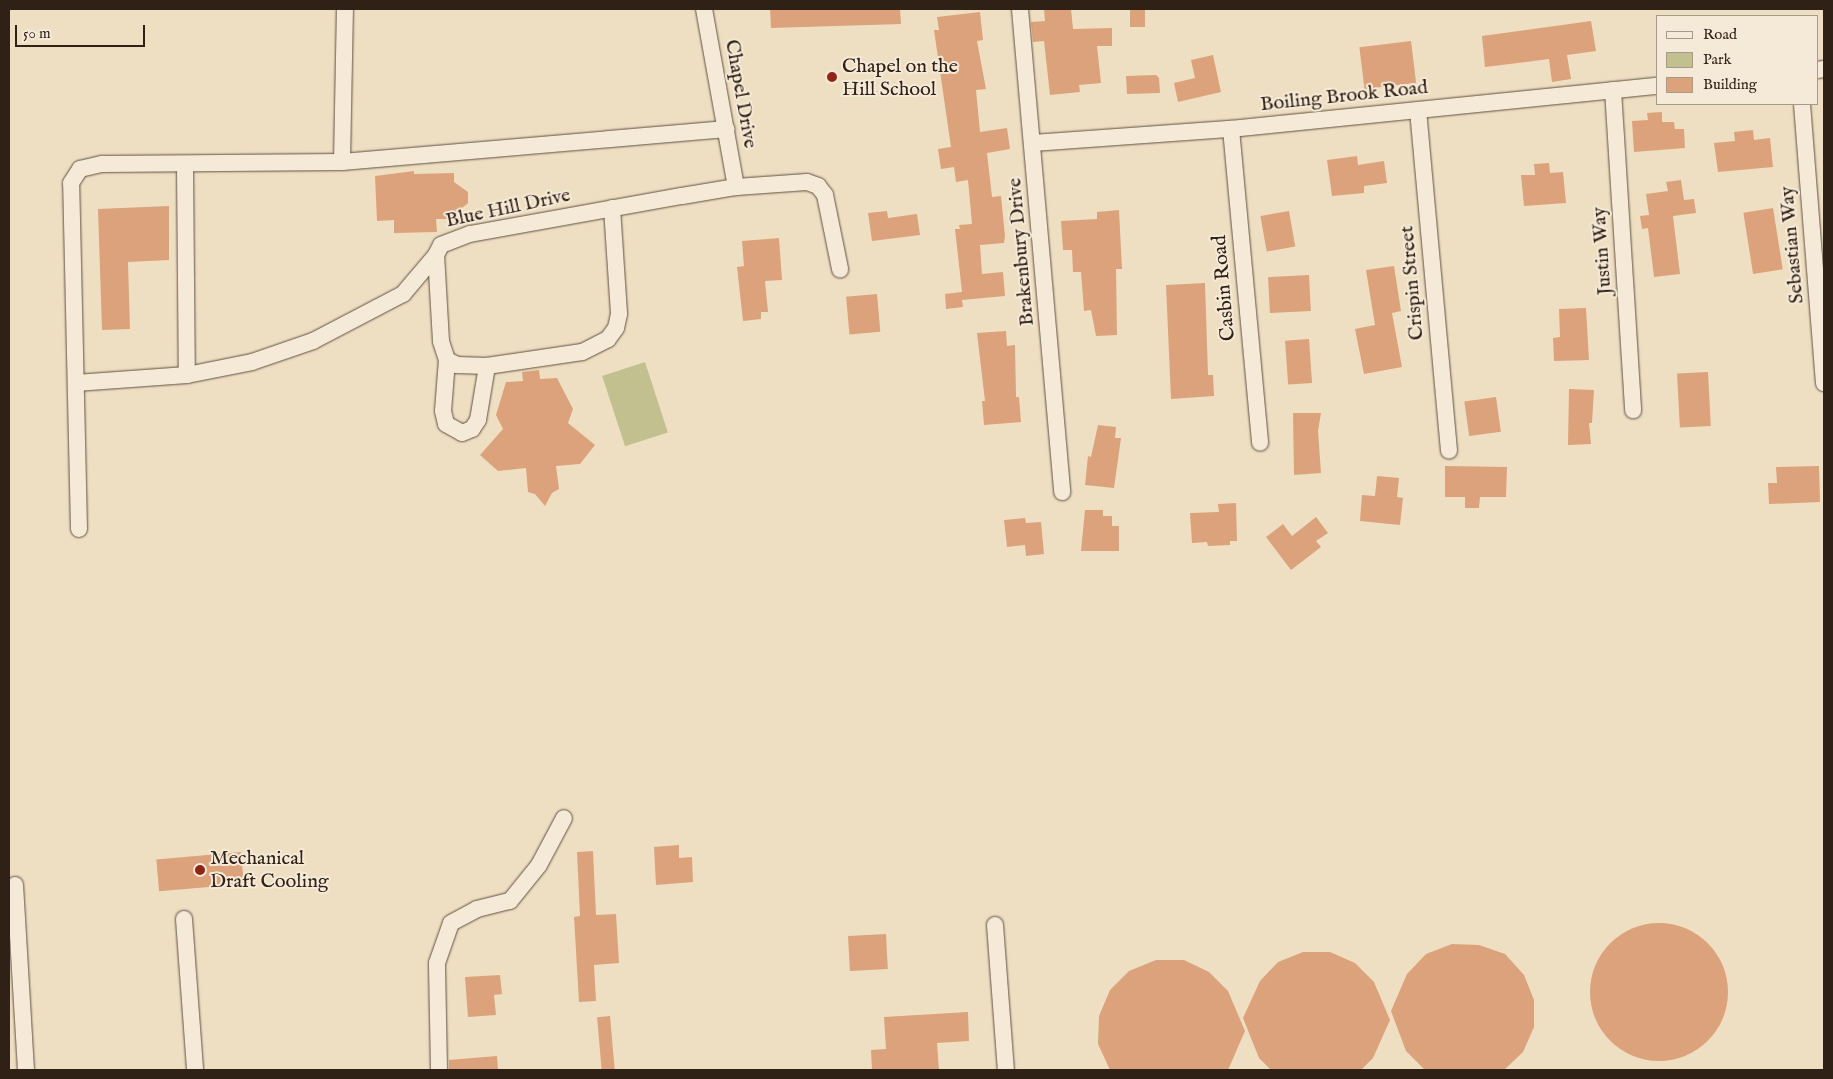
<!DOCTYPE html>
<style>
body{margin:0}
#map{position:relative;width:1833px;height:1079px;overflow:hidden;background:#efdfc2;font-family:"IM FELL English",serif}
div>[style]{position:absolute}
[style*='--x']{left:calc(var(--x)*1px);top:calc(var(--y)*1px);width:calc(var(--w)*1px);rotate:calc(var(--a)*1deg)}
.green>*{inset:0;background:#c1c08e;transform-origin:0 0}
.building>*{inset:0;background:#dba27b;transform-origin:0 0}
.round{border-radius:50%}
.roads{filter:drop-shadow(0 0 1px #605042) drop-shadow(0 0 1px #605042)}
.minor>*{height:16px;margin:-8px;padding:0 8px;transform-origin:8px;border-radius:8px;background:#f5ead7}
.dots>*{width:14px;height:14px;translate:-50% -50%;box-sizing:border-box;border:2px solid #f5ead7;border-radius:50%}
span{translate:-50% -50%;white-space:nowrap;text-align:center;line-height:1.15;-webkit-text-stroke:4px #f5ead7;paint-order:stroke}
.poi-label{font-size:20px;color:#302117}
.left{translate:0 -50%;text-align:left}
.street-label{font-size:20px;color:#302117}
.frame{position:absolute;inset:0;border:10px solid #302117;pointer-events:none}
.legend{position:absolute;left:1656px;top:15px;width:162px;height:90px;box-sizing:border-box;background:#f5ead7;border:1px solid #a69a8a;margin:0;padding:6px 9px;list-style:none;font-size:15px;color:#302117}
.legend li{display:flex;align-items:center;gap:10px;height:25px}
.legend b{width:25px;border:1px solid #a69a8a}
.scale{position:absolute;left:15px;top:25px;width:130px;height:22px;box-sizing:border-box;border:2px solid #302117;border-top:0;padding-left:6px;font-size:15px;line-height:18px;white-space:nowrap;color:#302117;-webkit-text-stroke:4px #f5ead7;paint-order:stroke}
</style>
<div id="map">
<div class="green">
<i style="left:645px;top:362px;width:74px;height:45px;rotate:72deg"></i>
</div>
<div class="building">
<i style="clip-path:polygon(770px 9px,900px 9px,901px 24px,771px 28px)"></i>
<i style="clip-path:polygon(1044px 9px,1071px 9px,1073px 29px,1112px 28px,1112px 46px,1097px 46px,1101px 83px,1079px 85px,1080px 92px,1050px 95px,1044px 41px,1033px 42px,1031px 22px,1045px 21px)"></i>
<i style="left:1130px;top:9px;width:15px;height:18px"></i>
<i style="clip-path:polygon(980px 12px,983px 40px,977px 41px,986px 89px,976px 90px,980px 132px,1007px 128px,1010px 149px,987px 153px,992px 197px,1001px 196px,1005px 236px,1004px 243px,980px 245px,982px 274px,1003px 272px,1005px 296px,962px 300px,963px 307px,946px 309px,945px 294px,962px 292px,955px 229px,960px 229px,959px 225px,972px 224px,968px 180px,956px 182px,954px 167px,941px 169px,938px 149px,951px 147px,934px 30px,939px 30px,937px 17px)"></i>
<i style="clip-path:polygon(1591px 21px,1596px 51px,1567px 55px,1571px 79px,1552px 82px,1549px 59px,1485px 67px,1482px 36px)"></i>
<i style="left:1411px;top:41px;width:42px;height:52px;rotate:83deg"></i>
<i style="clip-path:polygon(1213px 55px,1221px 92px,1178px 102px,1174px 83px,1195px 78px,1191px 60px)"></i>
<i style="clip-path:polygon(1156px 75px,1159px 78px,1160px 93px,1127px 94px,1126px 76px)"></i>
<i style="clip-path:polygon(1662px 112px,1662px 122px,1674px 122px,1675px 129px,1684px 129px,1685px 148px,1634px 152px,1632px 121px,1648px 120px,1647px 113px)"></i>
<i style="clip-path:polygon(1753px 130px,1754px 140px,1770px 138px,1773px 167px,1718px 172px,1714px 143px,1735px 141px,1734px 132px)"></i>
<i style="clip-path:polygon(1357px 156px,1358px 165px,1384px 161px,1387px 183px,1364px 186px,1364px 193px,1332px 196px,1327px 160px)"></i>
<i style="clip-path:polygon(1549px 163px,1550px 173px,1563px 172px,1566px 203px,1524px 206px,1521px 175px,1535px 175px,1534px 164px)"></i>
<i style="clip-path:polygon(414px 171px,414px 174px,454px 173px,454px 182px,468px 192px,468px 203px,455px 214px,455px 219px,436px 219px,437px 232px,394px 233px,394px 220px,377px 221px,375px 176px)"></i>
<i style="clip-path:polygon(1681px 180px,1684px 200px,1694px 199px,1696px 213px,1673px 216px,1680px 274px,1654px 277px,1648px 228px,1642px 229px,1640px 216px,1649px 215px,1646px 194px,1668px 191px,1666px 182px)"></i>
<i style="clip-path:polygon(169px 206px,169px 260px,128px 262px,130px 329px,102px 330px,98px 209px)"></i>
<i style="left:1773px;top:208px;width:62px;height:30px;rotate:81deg"></i>
<i style="clip-path:polygon(1119px 210px,1122px 269px,1116px 269px,1117px 335px,1096px 336px,1091px 310px,1084px 311px,1081px 272px,1073px 272px,1072px 250px,1063px 250px,1061px 221px,1097px 219px,1097px 212px)"></i>
<i style="clip-path:polygon(887px 211px,888px 218px,917px 214px,920px 235px,872px 241px,868px 213px)"></i>
<i style="left:1289px;top:211px;width:36px;height:29px;rotate:80deg"></i>
<i style="clip-path:polygon(779px 238px,782px 280px,765px 281px,768px 312px,761px 312px,761px 319px,743px 321px,737px 267px,744px 266px,742px 241px)"></i>
<i style="clip-path:polygon(1394px 266px,1401px 311px,1392px 313px,1402px 367px,1364px 374px,1355px 329px,1375px 325px,1366px 270px)"></i>
<i style="left:1309px;top:275px;width:36px;height:41px;rotate:87deg"></i>
<i style="clip-path:polygon(1205px 283px,1208px 375px,1213px 375px,1214px 396px,1171px 399px,1166px 285px)"></i>
<i style="left:877px;top:294px;width:38px;height:31px;rotate:85deg"></i>
<i style="clip-path:polygon(1586px 308px,1589px 360px,1554px 361px,1553px 338px,1560px 337px,1559px 309px)"></i>
<i style="clip-path:polygon(1006px 331px,1007px 346px,1015px 345px,1016px 397px,1019px 397px,1021px 422px,984px 425px,982px 401px,985px 401px,977px 333px)"></i>
<i style="left:1309px;top:339px;width:44px;height:24px;rotate:86deg"></i>
<i style="clip-path:polygon(539px 370px,540px 379px,557px 378px,573px 409px,568px 423px,595px 445px,580px 464px,556px 466px,559px 489px,552px 493px,545px 506px,535px 494px,528px 492px,526px 468px,498px 471px,480px 455px,503px 429px,496px 415px,506px 382px,523px 381px,522px 372px)"></i>
<i style="left:1708px;top:372px;width:54px;height:31px;rotate:87deg"></i>
<i style="clip-path:polygon(1569px 389px,1594px 390px,1592px 423px,1589px 423px,1591px 444px,1568px 445px)"></i>
<i style="left:1496px;top:397px;width:35px;height:32px;rotate:82deg"></i>
<i style="clip-path:polygon(1293px 413px,1321px 413px,1318px 431px,1321px 473px,1294px 475px)"></i>
<i style="clip-path:polygon(1098px 425px,1116px 427px,1115px 438px,1121px 438px,1114px 488px,1085px 485px,1088px 456px,1091px 457px)"></i>
<i style="clip-path:polygon(1445px 466px,1507px 467px,1506px 497px,1480px 497px,1479px 508px,1465px 508px,1465px 497px,1445px 497px)"></i>
<i style="clip-path:polygon(1819px 466px,1820px 502px,1769px 504px,1768px 483px,1777px 483px,1776px 467px)"></i>
<i style="clip-path:polygon(1377px 476px,1399px 478px,1397px 497px,1403px 498px,1400px 525px,1360px 521px,1362px 495px,1375px 496px)"></i>
<i style="clip-path:polygon(1236px 503px,1237px 541px,1230px 541px,1230px 545px,1208px 546px,1207px 542px,1192px 543px,1190px 513px,1219px 512px,1218px 504px)"></i>
<i style="clip-path:polygon(1085px 510px,1103px 510px,1103px 516px,1112px 516px,1112px 526px,1119px 526px,1119px 551px,1081px 551px)"></i>
<i style="clip-path:polygon(1316px 517px,1328px 533px,1316px 541px,1321px 547px,1291px 570px,1266px 537px,1283px 524px,1292px 536px)"></i>
<i style="clip-path:polygon(1025px 518px,1026px 523px,1041px 522px,1044px 554px,1026px 556px,1025px 545px,1007px 547px,1004px 520px)"></i>
<i style="clip-path:polygon(679px 845px,679px 858px,692px 857px,693px 882px,656px 885px,654px 847px)"></i>
<i style="clip-path:polygon(593px 851px,596px 915px,616px 914px,619px 963px,594px 965px,596px 1001px,579px 1002px,574px 917px,580px 916px,577px 852px)"></i>
<i style="left:241px;top:852px;width:32px;height:85px;rotate:85deg"></i>
<i class="round" style="left:1590px;top:923px;width:138px;height:138px"></i>
<i style="left:886px;top:934px;width:35px;height:38px;rotate:87deg"></i>
<i style="clip-path:polygon(1452px 944px,1479px 945px,1505px 954px,1524px 975px,1534px 1000px,1534px 1027px,1523px 1052px,1504px 1070px,1425px 1070px,1406px 1051px,1391px 1011px,1407px 974px,1426px 954px)"></i>
<i style="clip-path:polygon(1303px 952px,1330px 952px,1355px 963px,1374px 982px,1390px 1020px,1373px 1058px,1361px 1070px,1271px 1070px,1259px 1058px,1243px 1018px,1260px 981px,1278px 962px)"></i>
<i style="clip-path:polygon(1156px 960px,1184px 960px,1209px 972px,1228px 991px,1245px 1031px,1228px 1070px,1110px 1070px,1098px 1044px,1099px 1016px,1110px 990px,1129px 971px)"></i>
<i style="clip-path:polygon(500px 975px,502px 994px,494px 995px,496px 1015px,468px 1017px,465px 977px)"></i>
<i style="clip-path:polygon(968px 1012px,969px 1041px,937px 1043px,939px 1070px,872px 1070px,871px 1050px,886px 1049px,884px 1017px)"></i>
<i style="left:610px;top:1016px;width:54px;height:13px;rotate:85deg"></i>
<i style="clip-path:polygon(497px 1056px,498px 1070px,449px 1070px,449px 1060px)"></i>
</div>
<div class="roads">
<div class="minor">
<i style="--x:704;--y:9;--w:181;--a:79.8"></i>
<i style="--x:1020;--y:9;--w:485;--a:85"></i>
<i style="--x:1817;--y:70;--w:7;--a:-8"></i>
<i style="--x:1613;--y:90;--w:321;--a:86.4"></i>
<i style="--x:1802;--y:104;--w:280;--a:85.5"></i>
<i style="--x:1418;--y:110;--w:342;--a:84.8"></i>
<i style="--x:1231;--y:129;--w:315;--a:84.7"></i>
<i style="--x:1034;--y:143;--w:197;--a:-4.1"></i>
<i style="--x:1231;--y:129;--w:428;--a:-5.8"></i>
<i style="--x:342;--y:162;--w:153;--a:-88.9"></i>
<i style="--x:185;--y:165;--w:210;--a:89.5"></i>
<i style="--x:612;--y:208;--w:106;--a:86.2"></i>
<i style="--x:619;--y:314;--w:14;--a:102"></i>
<i style="--x:616;--y:328;--w:14;--a:126"></i>
<i style="--x:608;--y:339;--w:29;--a:153"></i>
<i style="--x:582;--y:352;--w:96;--a:171.6"></i>
<i style="--x:487;--y:366;--w:30;--a:-178"></i>
<i style="--x:457;--y:365;--w:11;--a:-153"></i>
<i style="--x:447;--y:360;--w:20;--a:-108"></i>
<i style="--x:441;--y:341;--w:86;--a:-93.3"></i>
<i style="--x:436;--y:255;--w:11;--a:-63"></i>
<i style="--x:441;--y:245;--w:31;--a:-21"></i>
<i style="--x:470;--y:234;--w:215;--a:-10.2"></i>
<i style="--x:682;--y:196;--w:55;--a:-9.5"></i>
<i style="--x:736;--y:187;--w:71;--a:-4"></i>
<i style="--x:807;--y:182;--w:12;--a:20"></i>
<i style="--x:818;--y:186;--w:11;--a:52"></i>
<i style="--x:825;--y:195;--w:76;--a:78.5"></i>
<i style="--x:447;--y:360;--w:51;--a:94.5"></i>
<i style="--x:443;--y:411;--w:13;--a:77"></i>
<i style="--x:446;--y:424;--w:18;--a:29"></i>
<i style="--x:462;--y:433;--w:11;--a:-22"></i>
<i style="--x:472;--y:429;--w:11;--a:-56"></i>
<i style="--x:478;--y:420;--w:55;--a:-80.5"></i>
<i style="--x:76;--y:383;--w:111;--a:-4.1"></i>
<i style="--x:187;--y:375;--w:66;--a:-11.3"></i>
<i style="--x:252;--y:362;--w:65;--a:-19"></i>
<i style="--x:313;--y:341;--w:102;--a:-27.6"></i>
<i style="--x:403;--y:294;--w:51;--a:-49.8"></i>
<i style="--x:79;--y:529;--w:346;--a:-91.3"></i>
<i style="--x:71;--y:183;--w:17;--a:-57"></i>
<i style="--x:80;--y:169;--w:23;--a:-13"></i>
<i style="--x:102;--y:164;--w:240;--a:-0.5"></i>
<i style="--x:342;--y:162;--w:386;--a:-4.9"></i>
<i style="--x:15;--y:885;--w:185;--a:86.6"></i>
<i style="--x:184;--y:919;--w:151;--a:85.8"></i>
<i style="--x:995;--y:925;--w:145;--a:85.7"></i>
<i style="--x:439;--y:1070;--w:107;--a:-91.1"></i>
<i style="--x:437;--y:963;--w:42;--a:-70.7"></i>
<i style="--x:451;--y:923;--w:30;--a:-28"></i>
<i style="--x:477;--y:909;--w:34;--a:-14"></i>
<i style="--x:510;--y:901;--w:46;--a:-51.1"></i>
<i style="--x:539;--y:865;--w:53;--a:-62"></i>
</div>
</div>
<div class="dots">
<i style="left:832px;top:77px;background:#8f2418"></i>
<i style="left:200px;top:870px;background:#8f2418"></i>
</div>
<div class="poi-label">
<span class="left" style="left:842px;top:78px">Chapel on the<br>Hill School</span>
<span class="left" style="left:210px;top:870px">Mechanical<br>Draft Cooling</span>
</div>
<div class="street-label">
<span style="left:741px;top:94px;rotate:80deg">Chapel Drive</span>
<span style="left:1344px;top:96px;rotate:-6deg">Boiling Brook Road</span>
<span style="left:508px;top:208px;rotate:-12deg">Blue Hill Drive</span>
<span style="left:1792px;top:245px;rotate:-95deg">Sebastian Way</span>
<span style="left:1602px;top:251px;rotate:-94deg">Justin Way</span>
<span style="left:1021px;top:252px;rotate:-95deg">Brakenbury Drive</span>
<span style="left:1412px;top:283px;rotate:-95deg">Crispin Street</span>
<span style="left:1224px;top:288px;rotate:-95deg">Casbin Road</span>
</div>
<div class="frame"></div>
<ul class="legend">
<li><b style="height:6px;background:#f5ead7"></b>Road</li>
<li><b style="height:14px;background:#c1c08e"></b>Park</li>
<li><b style="height:14px;background:#dba27b"></b>Building</li>
</ul>
<div class="scale">50 m</div>
</div>
